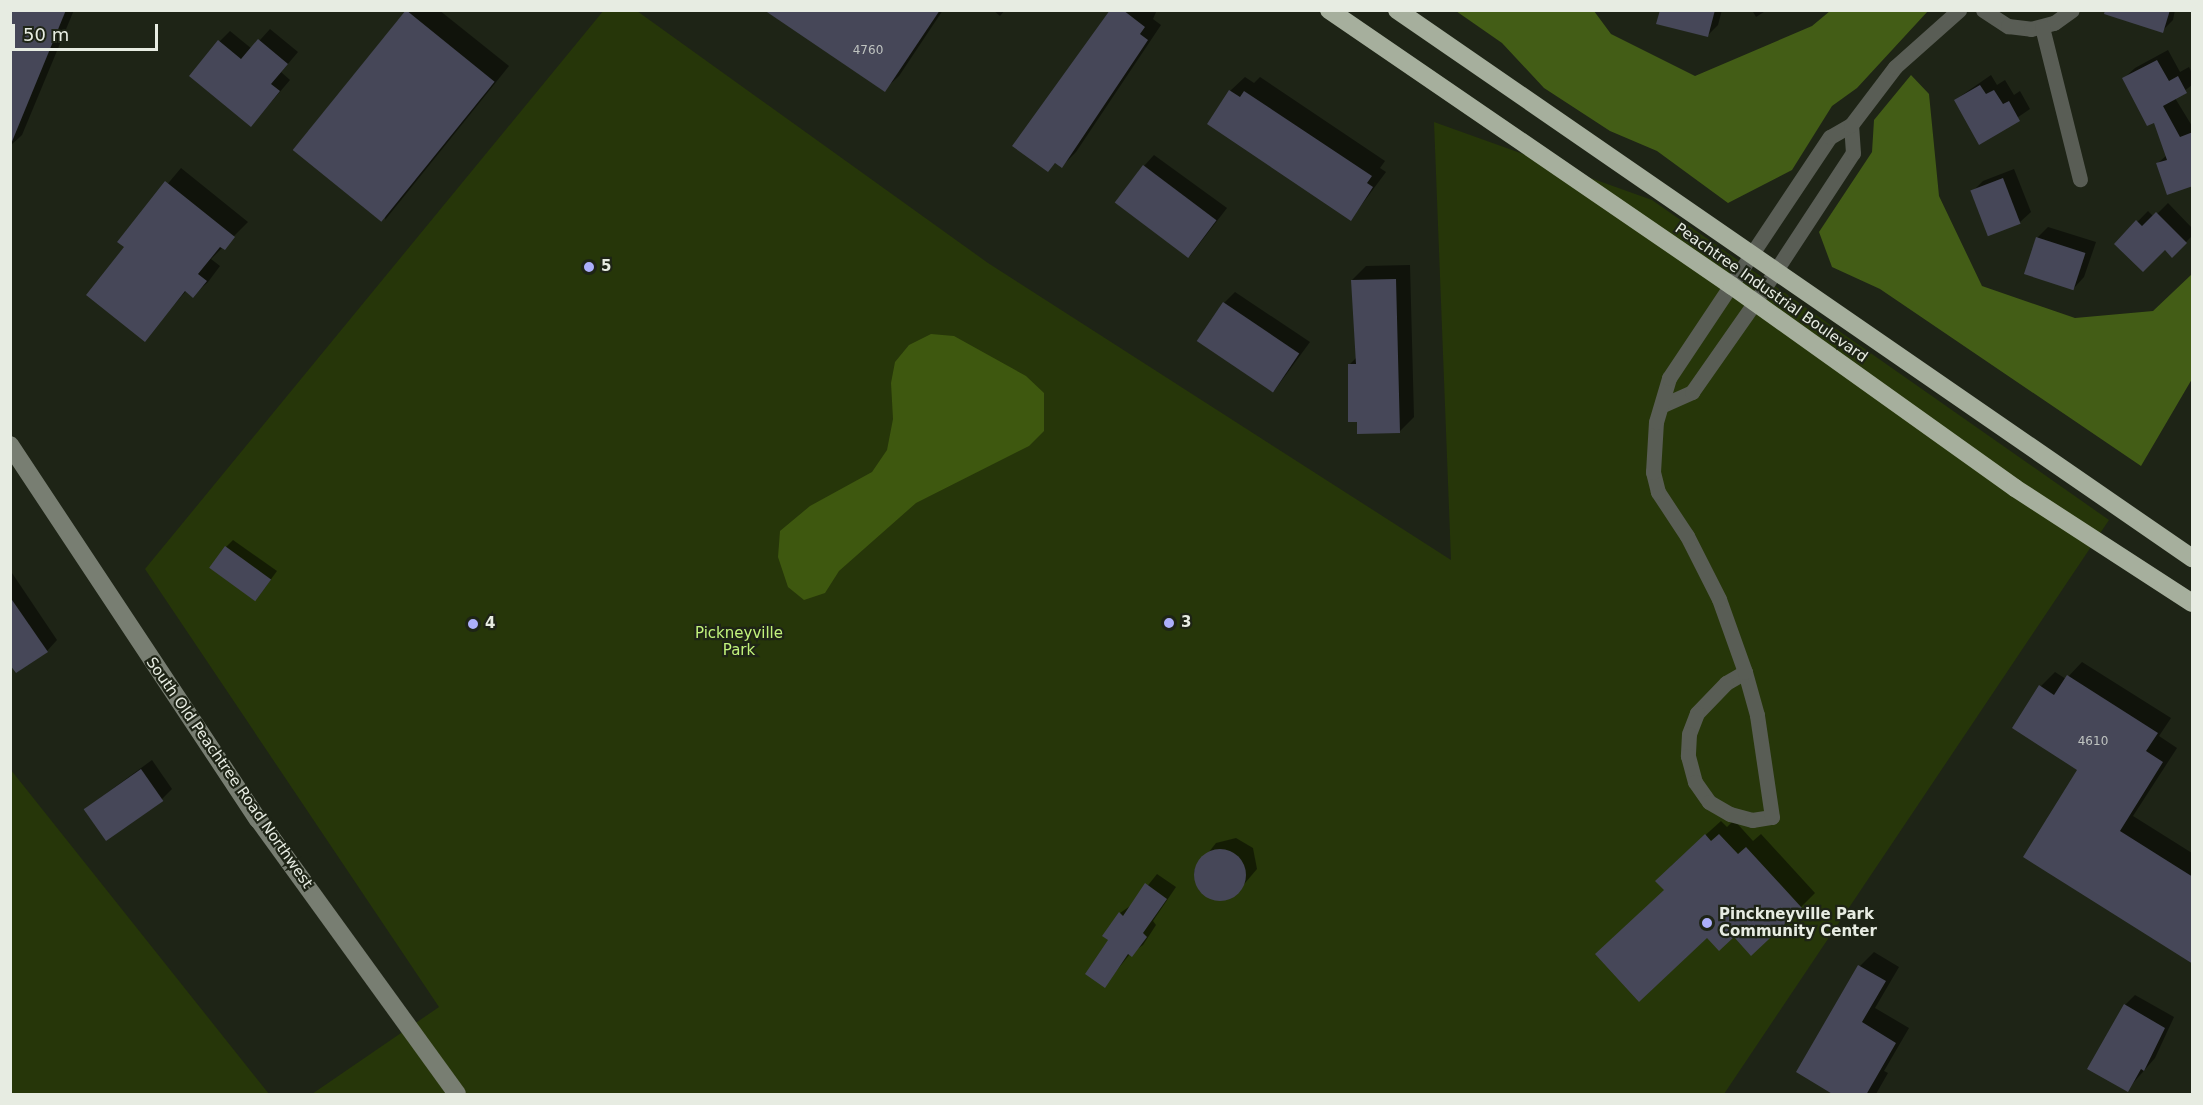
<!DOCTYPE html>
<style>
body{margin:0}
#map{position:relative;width:2203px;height:1105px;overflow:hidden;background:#1e2416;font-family:"DejaVu Sans",sans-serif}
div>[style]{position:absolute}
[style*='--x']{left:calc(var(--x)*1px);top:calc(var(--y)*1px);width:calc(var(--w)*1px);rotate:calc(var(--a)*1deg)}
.green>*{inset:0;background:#263609}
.forest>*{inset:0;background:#435d16}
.water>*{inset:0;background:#3e580f}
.shadow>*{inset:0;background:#0007}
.building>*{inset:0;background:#464758;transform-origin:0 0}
.round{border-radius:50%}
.street>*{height:15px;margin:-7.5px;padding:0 7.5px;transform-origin:7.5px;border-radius:7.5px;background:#595d55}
.secondary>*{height:18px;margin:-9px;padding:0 9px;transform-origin:9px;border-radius:9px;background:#787e72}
.highway>*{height:18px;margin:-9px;padding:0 9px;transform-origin:9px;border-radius:9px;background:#a6af9d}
.dots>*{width:16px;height:16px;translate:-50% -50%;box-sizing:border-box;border:3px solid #1e2416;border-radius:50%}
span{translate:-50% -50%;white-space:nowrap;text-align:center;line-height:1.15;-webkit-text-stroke:4.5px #1e2416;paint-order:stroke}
.number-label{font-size:12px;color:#bfc3c0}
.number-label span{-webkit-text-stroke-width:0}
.poi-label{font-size:15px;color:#e7ece2;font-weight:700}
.left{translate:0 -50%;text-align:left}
.street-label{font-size:15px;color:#e7ece2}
.park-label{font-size:15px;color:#c2f37c}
.frame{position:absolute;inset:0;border:12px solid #e7ece2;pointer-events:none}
.scale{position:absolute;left:12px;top:24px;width:146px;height:27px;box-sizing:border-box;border:3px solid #e7ece2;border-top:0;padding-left:8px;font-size:18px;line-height:21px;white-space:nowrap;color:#e7ece2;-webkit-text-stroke:4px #1e2416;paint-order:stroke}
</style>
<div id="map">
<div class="green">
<i style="clip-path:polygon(604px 10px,637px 11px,988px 263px,1451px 560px,1434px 122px,1652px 200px,2109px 520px,1724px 1094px,312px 1094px,439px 1007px,145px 569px)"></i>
<i style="clip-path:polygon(10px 770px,11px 770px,269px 1094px,11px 1094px)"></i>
</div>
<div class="forest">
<i style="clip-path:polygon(1456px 11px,1594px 11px,1611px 34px,1695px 76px,1812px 26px,1830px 11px,1928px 11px,1857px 88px,1832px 106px,1792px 170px,1728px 203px,1657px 151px,1610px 131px,1544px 88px,1502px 43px)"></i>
<i style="clip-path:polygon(1911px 75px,1929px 94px,1939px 196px,1982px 286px,2075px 318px,2153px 311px,2192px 274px,2192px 379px,2141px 466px,1880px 289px,1832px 267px,1819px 232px,1872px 152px,1874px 120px)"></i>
</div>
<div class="water">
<i style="clip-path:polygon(931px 334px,954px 336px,1026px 376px,1044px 393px,1044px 431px,1029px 446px,916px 503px,839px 571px,825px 593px,804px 600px,788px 587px,778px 557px,780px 531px,810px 506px,872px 472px,887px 450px,893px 419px,891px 383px,895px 362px,909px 345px)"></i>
</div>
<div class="shadow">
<i style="clip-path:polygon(10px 10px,74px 10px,22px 135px,10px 146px)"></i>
<i style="clip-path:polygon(439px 10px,509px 66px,385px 220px,407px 11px)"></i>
<i style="clip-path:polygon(767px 10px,943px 10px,899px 76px,884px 90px)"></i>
<i style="clip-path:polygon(993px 10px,1005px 10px,1000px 16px)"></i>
<i style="clip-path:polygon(1111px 10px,1157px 10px,1153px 19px,1161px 25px,1076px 152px,1062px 166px,1056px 162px,1048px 170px)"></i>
<i style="clip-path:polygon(1661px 10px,1722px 10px,1718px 25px,1707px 36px)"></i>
<i style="clip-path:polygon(1752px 10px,1767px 10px,1756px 17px)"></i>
<i style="clip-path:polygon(2134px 10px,2175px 10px,2173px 20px,2162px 31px)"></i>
<i style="clip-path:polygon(270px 29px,298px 52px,281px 72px,290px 80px,261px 114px,219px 42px,230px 31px,252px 49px)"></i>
<i style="clip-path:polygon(2168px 50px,2180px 72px,2189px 67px,2192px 73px,2192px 85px,2175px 98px,2192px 126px,2192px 185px,2158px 163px,2167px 155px,2155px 120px,2124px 78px,2135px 68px)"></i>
<i style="clip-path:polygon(1991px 75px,1997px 85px,2005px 80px,2014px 95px,2020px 91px,2030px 109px,1980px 143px,1955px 100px)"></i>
<i style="clip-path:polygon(1245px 77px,1254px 83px,1260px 77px,1385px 161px,1380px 168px,1386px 172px,1351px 219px,1230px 91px)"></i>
<i style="clip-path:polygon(1154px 155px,1227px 208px,1190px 256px,1144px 166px)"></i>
<i style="clip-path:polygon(181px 168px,248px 222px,211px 259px,220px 266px,208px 282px,193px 296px,186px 291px,144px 340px,126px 247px,119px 242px)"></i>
<i style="clip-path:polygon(2014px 169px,2031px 212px,2020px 222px,1972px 192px,1983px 181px)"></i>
<i style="clip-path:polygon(2168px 203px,2192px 228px,2192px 236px,2172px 256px,2165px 248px,2116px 244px,2148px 211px,2154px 217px)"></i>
<i style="clip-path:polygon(2048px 227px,2096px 242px,2084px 277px,2074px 288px,2027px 273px,2038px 237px)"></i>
<i style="clip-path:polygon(1410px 265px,1414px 417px,1400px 431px,1350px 364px,1357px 357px,1352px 280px,1366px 266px)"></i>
<i style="clip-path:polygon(1235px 292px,1310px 342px,1274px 391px,1224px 303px)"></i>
<i style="clip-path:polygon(233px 540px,277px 571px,256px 600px,226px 547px)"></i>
<i style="clip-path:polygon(10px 570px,57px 640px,47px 651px,10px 662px)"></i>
<i style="clip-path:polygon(2082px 662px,2171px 718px,2159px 736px,2177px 748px,2133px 816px,2192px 853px,2192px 962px,2079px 769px,2041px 686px,2055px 672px,2066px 679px)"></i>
<i style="clip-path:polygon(152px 760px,172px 789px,162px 799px,85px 809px)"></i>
<i style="clip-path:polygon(1734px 820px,1753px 841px,1761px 834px,1815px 893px,1801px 907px,1734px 935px,1665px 890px,1671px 866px,1721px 821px,1727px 827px)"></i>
<i style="clip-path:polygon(1236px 838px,1253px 848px,1257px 869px,1234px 896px,1215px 900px,1199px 890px,1194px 871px,1216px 843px)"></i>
<i style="clip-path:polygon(1157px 874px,1176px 887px,1153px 921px,1156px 925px,1143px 945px,1130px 954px,1104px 986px,1111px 940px,1120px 913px,1133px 904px)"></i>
<i style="clip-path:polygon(1874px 952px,1899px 967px,1875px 1008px,1909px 1028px,1884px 1071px,1888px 1073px,1876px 1094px,1837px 1094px,1860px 966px)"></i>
<i style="clip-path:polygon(2135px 995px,2174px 1017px,2155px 1058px,2127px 1090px,2125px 1005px)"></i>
</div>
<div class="building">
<i style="clip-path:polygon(10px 10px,66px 10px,11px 144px,10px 144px)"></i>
<i style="left:406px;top:10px;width:114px;height:180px;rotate:39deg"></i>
<i style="clip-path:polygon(764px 10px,940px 10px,885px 92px)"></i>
<i style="clip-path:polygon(1110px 10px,1123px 10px,1145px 27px,1140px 34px,1148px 40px,1062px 168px,1055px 163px,1048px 172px,1012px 146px)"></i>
<i style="clip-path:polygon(1660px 10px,1715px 10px,1708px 37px,1656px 24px)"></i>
<i style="clip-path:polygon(2105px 10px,2170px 10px,2163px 33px,2104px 14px)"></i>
<i style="clip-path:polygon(258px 39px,288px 64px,271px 84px,280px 91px,251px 127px,189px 76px,218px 40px,241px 59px)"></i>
<i style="clip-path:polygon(2157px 60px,2169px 81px,2178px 76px,2187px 93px,2163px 106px,2180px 137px,2193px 132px,2193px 186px,2167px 195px,2156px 163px,2167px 160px,2154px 123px,2147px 126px,2122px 78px)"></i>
<i style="clip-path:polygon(1980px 85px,1986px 94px,1994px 90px,2003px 104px,2009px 101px,2020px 121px,1979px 145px,1954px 100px)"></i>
<i style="clip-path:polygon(1229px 90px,1240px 97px,1244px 91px,1372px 176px,1367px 183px,1373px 187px,1351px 221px,1207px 124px)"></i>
<i style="left:1143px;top:165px;width:92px;height:47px;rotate:37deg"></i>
<i style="left:2003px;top:178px;width:49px;height:35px;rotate:69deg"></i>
<i style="clip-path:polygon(165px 181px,235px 237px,225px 250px,220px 247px,198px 274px,207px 281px,193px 298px,185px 291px,145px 342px,86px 295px,124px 247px,117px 242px)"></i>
<i style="clip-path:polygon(2156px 212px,2187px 243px,2172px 258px,2165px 250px,2143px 272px,2114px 244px,2136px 220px,2142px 226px)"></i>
<i style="left:2036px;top:237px;width:52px;height:39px;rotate:18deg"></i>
<i style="clip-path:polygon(1396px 279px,1400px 433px,1357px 434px,1357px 422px,1348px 422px,1348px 364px,1356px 364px,1351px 280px)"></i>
<i style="left:1223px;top:302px;width:92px;height:47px;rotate:34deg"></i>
<i style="left:225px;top:546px;width:57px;height:27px;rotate:36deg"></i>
<i style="clip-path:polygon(10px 597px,48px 652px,16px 673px,10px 665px)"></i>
<i style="clip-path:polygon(2067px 675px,2158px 733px,2146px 751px,2163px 762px,2120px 831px,2193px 877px,2193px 964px,2023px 857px,2077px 770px,2012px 728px,2039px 685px,2054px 695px)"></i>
<i style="left:141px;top:769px;width:39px;height:70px;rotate:55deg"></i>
<i style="clip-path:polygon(1705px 834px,1711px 841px,1719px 834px,1738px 854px,1746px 847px,1802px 908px,1751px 956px,1734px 937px,1719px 951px,1707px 938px,1639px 1002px,1595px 954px,1664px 890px,1655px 881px)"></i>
<i class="round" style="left:1194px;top:849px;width:52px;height:52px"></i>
<i style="clip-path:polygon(1145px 883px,1167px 899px,1143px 933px,1147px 937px,1132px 957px,1128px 954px,1105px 988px,1085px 974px,1108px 940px,1102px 936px,1119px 912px,1123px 916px)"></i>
<i style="clip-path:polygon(1858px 965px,1886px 981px,1862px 1022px,1896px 1043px,1866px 1095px,1834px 1095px,1796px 1072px)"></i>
<i style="clip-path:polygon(2124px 1004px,2165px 1028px,2144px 1071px,2141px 1069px,2128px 1092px,2087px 1069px)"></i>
</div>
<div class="street">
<i style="--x:1983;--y:10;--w:30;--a:33"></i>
<i style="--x:2008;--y:26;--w:23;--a:7"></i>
<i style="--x:2031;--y:29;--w:24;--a:-15"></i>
<i style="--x:2054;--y:23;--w:22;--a:-36"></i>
<i style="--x:2042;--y:27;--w:157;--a:76"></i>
<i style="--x:1663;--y:405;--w:32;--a:-24"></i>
<i style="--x:1692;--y:392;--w:110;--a:-55"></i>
<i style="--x:1755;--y:302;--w:178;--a:-56.7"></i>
<i style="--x:1853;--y:153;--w:28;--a:-94"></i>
<i style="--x:1745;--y:672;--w:22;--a:150"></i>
<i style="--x:1726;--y:683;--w:42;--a:134"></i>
<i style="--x:1697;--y:713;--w:22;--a:111"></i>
<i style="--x:1689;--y:734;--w:22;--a:93"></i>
<i style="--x:1688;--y:756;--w:27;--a:75"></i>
<i style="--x:1695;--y:782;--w:24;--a:55"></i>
<i style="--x:1709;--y:802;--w:24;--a:30"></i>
<i style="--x:1730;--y:814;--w:23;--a:15"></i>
<i style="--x:1752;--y:820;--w:20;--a:-9"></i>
<i style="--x:1772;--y:817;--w:103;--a:-98.4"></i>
<i style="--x:1757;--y:715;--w:45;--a:-105.6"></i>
<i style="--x:1745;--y:672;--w:77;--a:-109.6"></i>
<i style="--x:1719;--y:599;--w:71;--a:-116.9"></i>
<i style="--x:1687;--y:536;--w:53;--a:-123.4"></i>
<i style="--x:1658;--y:492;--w:21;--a:-104"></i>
<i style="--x:1653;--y:472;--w:50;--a:-86.6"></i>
<i style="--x:1656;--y:422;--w:46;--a:-73.5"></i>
<i style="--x:1669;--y:378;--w:290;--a:-56.3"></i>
<i style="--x:1830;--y:137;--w:24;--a:-30"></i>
<i style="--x:1851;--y:125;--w:73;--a:-52.8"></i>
<i style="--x:1895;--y:67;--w:86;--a:-41.7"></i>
</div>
<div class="secondary">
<i style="--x:10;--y:445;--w:449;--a:56.5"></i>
<i style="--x:258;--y:819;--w:339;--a:54.1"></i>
</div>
<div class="highway">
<i style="--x:1329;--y:10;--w:488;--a:34.4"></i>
<i style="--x:1732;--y:286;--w:348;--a:35.5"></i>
<i style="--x:2015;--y:488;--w:211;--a:33"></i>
<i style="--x:1397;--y:10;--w:966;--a:34.58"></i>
</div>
<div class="dots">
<i style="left:589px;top:267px;background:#acaffb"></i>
<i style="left:1169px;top:623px;background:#acaffb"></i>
<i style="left:473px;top:624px;background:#acaffb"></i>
<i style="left:1707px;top:923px;background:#acaffb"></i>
</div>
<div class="number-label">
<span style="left:868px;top:51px">4760</span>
<span style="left:2093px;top:742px">4610</span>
</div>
<div class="poi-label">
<span class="left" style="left:601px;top:267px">5</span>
<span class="left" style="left:1181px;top:623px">3</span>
<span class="left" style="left:485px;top:624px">4</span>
<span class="left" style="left:1719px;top:923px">Pinckneyville Park<br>Community Center</span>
</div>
<div class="street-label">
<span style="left:1771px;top:293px;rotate:35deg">Peachtree Industrial Boulevard</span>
<span style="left:229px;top:773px;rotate:55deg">South Old Peachtree Road Northwest</span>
</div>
<div class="park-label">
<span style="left:739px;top:642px">Pickneyville<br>Park</span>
</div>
<div class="frame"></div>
<div class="scale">50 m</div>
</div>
